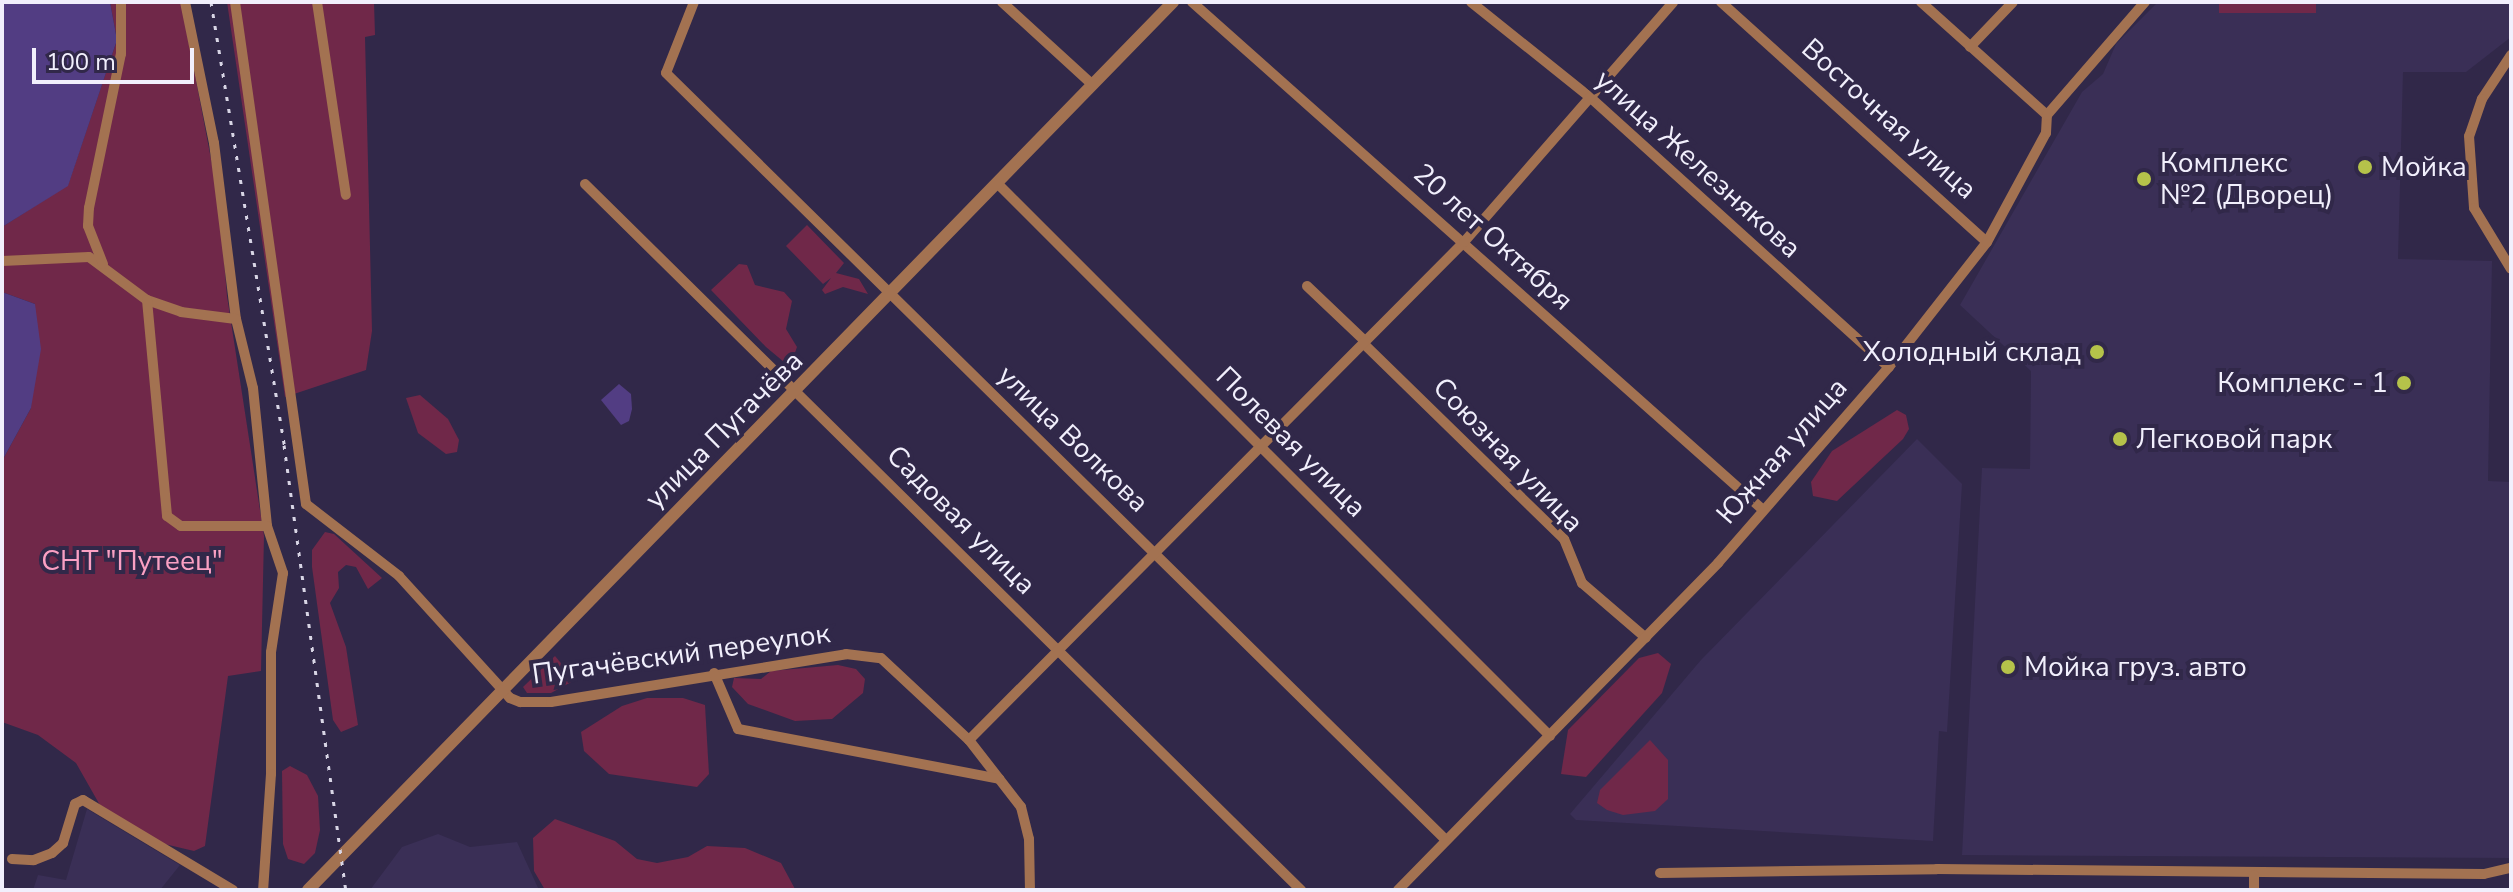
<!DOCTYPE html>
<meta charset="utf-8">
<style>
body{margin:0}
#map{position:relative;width:2513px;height:892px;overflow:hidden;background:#312849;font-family:"Nunito Sans",sans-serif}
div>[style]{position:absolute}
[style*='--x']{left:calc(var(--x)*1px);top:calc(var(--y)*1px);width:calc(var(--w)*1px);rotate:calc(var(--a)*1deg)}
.built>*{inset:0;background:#3a2f56}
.green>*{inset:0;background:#702849;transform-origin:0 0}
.water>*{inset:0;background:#523d83}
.minor>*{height:10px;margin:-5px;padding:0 5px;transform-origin:5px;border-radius:5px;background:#a37251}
.tertiary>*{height:12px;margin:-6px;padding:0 6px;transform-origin:6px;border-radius:6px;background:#a37251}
.rail>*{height:3px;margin-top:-1.5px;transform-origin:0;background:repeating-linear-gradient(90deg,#d8d5e5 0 4px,transparent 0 12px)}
.dots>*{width:22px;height:22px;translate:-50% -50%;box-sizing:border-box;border:4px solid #312849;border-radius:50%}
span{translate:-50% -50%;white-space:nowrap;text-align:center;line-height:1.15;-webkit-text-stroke:8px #312849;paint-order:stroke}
.street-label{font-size:28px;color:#f1effc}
.poi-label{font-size:28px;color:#f1effc}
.left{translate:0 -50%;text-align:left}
.right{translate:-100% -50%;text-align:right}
.park-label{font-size:28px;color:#faa0c3}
.frame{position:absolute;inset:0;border:4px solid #f1effc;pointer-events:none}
.scale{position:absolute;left:32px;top:48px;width:162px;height:36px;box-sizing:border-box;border:4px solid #f1effc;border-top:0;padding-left:10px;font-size:24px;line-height:28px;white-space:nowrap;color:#f1effc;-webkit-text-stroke:6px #312849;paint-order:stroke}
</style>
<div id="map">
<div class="built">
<i style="clip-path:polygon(2158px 2px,2511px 2px,2511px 37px,2466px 72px,2403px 72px,2398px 259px,2492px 261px,2488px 481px,2511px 482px,2511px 858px,1962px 855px,1982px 468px,2030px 469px,2031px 371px,1960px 305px,2082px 92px,2103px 74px,2116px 44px)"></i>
<i style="clip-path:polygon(1917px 439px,1962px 484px,1947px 732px,1939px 731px,1933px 841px,1576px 820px,1570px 814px,1701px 660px)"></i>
<i style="clip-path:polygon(87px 809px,180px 865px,160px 890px,33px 890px,38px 875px,66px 880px)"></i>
<i style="clip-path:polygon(438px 834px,470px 847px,517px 842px,539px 890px,370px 890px,402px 847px)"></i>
</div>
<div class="green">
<i style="clip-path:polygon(110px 2px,181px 2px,219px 201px,227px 296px,264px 536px,261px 671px,228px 676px,205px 846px,194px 851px,156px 842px,101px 807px,76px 763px,38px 735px,2px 722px,2px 461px,31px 408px,35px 304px,2px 292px,2px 227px,68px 185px,117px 40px)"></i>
<i style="clip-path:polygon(227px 2px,374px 2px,375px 35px,365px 37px,372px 331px,366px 370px,285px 397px)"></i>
<i style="left:2219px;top:2px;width:97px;height:11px"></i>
<i style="clip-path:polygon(807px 225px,844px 263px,836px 273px,859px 279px,868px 294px,843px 287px,825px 294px,822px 290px,831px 278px,823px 284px,786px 246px)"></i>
<i style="clip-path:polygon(739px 264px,747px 265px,755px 285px,784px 292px,792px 301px,786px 329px,797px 347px,792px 361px,784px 362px,766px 347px,711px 290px)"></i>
<i style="clip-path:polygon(420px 395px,448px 419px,459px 440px,457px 452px,446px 454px,418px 433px,406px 398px)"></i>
<i style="clip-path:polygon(1897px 410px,1906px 415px,1909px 429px,1903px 439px,1837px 501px,1813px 496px,1811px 482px,1832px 451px)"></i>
<i style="clip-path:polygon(325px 532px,334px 534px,382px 578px,368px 589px,356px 567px,346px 565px,338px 572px,339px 588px,330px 603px,346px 647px,358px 725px,341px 732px,333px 720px,312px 567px,312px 550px)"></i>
<i style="clip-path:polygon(1658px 653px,1671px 664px,1662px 693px,1586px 777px,1561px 774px,1568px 730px,1639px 658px)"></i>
<i style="clip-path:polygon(555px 656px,575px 680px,551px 693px,527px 693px,523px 687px)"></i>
<i style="clip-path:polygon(838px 665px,856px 669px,865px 679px,863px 693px,832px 719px,795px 721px,748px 704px,732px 687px,734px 678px,761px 679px,771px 671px)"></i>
<i style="clip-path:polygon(647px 698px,683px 698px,705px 705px,709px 774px,697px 787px,609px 774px,584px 751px,581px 732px,622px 706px)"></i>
<i style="clip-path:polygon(1650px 740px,1668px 760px,1668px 799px,1655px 811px,1623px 815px,1607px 810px,1597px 803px,1600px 790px)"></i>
<i style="clip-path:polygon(290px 766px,307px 775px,318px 796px,320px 830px,315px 853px,304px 864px,288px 859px,283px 844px,282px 771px)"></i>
<i style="clip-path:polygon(555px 819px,615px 841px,637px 859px,657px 863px,688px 857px,707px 846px,745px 848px,781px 863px,795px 889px,545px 890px,534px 871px,533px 838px)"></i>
</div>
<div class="water">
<i style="clip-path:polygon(2px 2px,110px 2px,117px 40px,68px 186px,2px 227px)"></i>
<i style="clip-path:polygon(2px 292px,35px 304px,41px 349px,31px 408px,2px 461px)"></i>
<i style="clip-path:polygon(619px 384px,631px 394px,632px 409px,629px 421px,621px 425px,601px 400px)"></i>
</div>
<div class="minor">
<i style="--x:185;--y:2;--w:144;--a:78.4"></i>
<i style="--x:214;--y:143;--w:177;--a:82.9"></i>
<i style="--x:236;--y:319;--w:71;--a:76.2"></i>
<i style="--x:253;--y:388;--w:139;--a:84.2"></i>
<i style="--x:267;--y:526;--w:50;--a:71.2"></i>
<i style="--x:283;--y:573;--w:80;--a:98.6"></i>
<i style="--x:271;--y:652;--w:122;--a:90"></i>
<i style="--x:271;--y:774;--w:116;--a:93.9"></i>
<i style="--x:235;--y:2;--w:507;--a:81.95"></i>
<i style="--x:306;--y:504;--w:118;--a:37.7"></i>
<i style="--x:399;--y:576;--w:165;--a:47.7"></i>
<i style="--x:510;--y:698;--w:11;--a:22"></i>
<i style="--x:520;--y:702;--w:31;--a:0"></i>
<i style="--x:551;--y:702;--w:299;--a:-9.2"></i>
<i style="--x:846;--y:654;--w:35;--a:7"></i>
<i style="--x:881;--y:658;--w:120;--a:43"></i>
<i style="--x:969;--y:740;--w:85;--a:52.2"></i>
<i style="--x:1021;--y:807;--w:33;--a:76"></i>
<i style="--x:1029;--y:839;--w:51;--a:88.9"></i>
<i style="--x:317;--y:2;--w:195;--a:81.5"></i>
<i style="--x:694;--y:2;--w:76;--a:111.5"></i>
<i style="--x:666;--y:73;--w:1094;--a:44.52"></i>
<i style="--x:1002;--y:2;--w:123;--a:42.4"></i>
<i style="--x:1192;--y:2;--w:761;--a:41.65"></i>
<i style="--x:1471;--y:2;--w:155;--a:38.7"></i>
<i style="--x:1592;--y:99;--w:400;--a:42.1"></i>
<i style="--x:1721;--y:2;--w:358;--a:42.1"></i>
<i style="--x:1921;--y:2;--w:169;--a:41.9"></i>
<i style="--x:1970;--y:47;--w:62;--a:-46.3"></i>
<i style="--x:2511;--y:55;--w:53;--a:123.4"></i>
<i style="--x:2482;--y:99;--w:39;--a:109"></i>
<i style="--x:2469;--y:136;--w:72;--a:86"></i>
<i style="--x:2474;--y:208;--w:71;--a:58.8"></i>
<i style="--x:997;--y:183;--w:782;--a:45"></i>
<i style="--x:585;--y:184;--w:1006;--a:44.6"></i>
<i style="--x:2;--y:261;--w:87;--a:-2.6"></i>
<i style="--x:89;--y:257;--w:72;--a:36.6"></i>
<i style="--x:147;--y:300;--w:36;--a:19"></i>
<i style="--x:181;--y:312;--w:55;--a:7.3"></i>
<i style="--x:103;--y:264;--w:41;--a:-111.5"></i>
<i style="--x:88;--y:226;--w:18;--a:-87"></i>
<i style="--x:89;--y:208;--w:157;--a:-78.3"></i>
<i style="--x:121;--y:54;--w:52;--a:-90"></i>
<i style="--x:1307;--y:286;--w:80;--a:43.5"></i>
<i style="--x:147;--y:300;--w:217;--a:84.7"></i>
<i style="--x:167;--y:516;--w:17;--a:36"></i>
<i style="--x:181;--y:526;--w:86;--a:0"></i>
<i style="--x:1363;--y:343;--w:281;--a:44.3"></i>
<i style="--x:1564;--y:539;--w:48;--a:67.8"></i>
<i style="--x:1582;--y:583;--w:84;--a:40.7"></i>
<i style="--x:714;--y:673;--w:61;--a:66.8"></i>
<i style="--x:738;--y:729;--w:266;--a:10.8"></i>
<i style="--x:969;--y:740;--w:702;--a:-45.17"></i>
<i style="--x:1464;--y:242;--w:318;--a:-48.9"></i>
<i style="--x:12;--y:859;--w:22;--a:3"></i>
<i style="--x:34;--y:860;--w:19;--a:-21"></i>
<i style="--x:52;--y:853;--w:15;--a:-42"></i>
<i style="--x:63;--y:843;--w:41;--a:-72.9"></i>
<i style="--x:75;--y:804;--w:9;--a:-27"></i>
<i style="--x:83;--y:800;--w:175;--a:31"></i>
<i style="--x:1660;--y:873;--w:277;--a:-0.8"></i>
<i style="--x:1937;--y:869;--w:547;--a:0.52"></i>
<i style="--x:2484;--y:874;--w:28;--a:-13"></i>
<i style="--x:2254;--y:875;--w:15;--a:90"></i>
<i style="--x:1398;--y:890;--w:458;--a:-45.6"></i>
<i style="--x:1718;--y:563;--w:260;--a:-48.9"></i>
<i style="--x:1889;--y:367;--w:159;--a:-51.9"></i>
<i style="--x:1987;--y:242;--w:124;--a:-61.6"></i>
<i style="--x:2046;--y:133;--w:18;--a:-87"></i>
<i style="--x:2047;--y:115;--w:150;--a:-49.1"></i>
</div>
<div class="tertiary">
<i style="--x:308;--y:890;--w:1240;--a:-45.75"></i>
</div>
<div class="rail">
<i style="--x:211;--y:2;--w:449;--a:80.6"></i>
<i style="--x:284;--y:445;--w:449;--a:82.1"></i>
</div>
<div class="dots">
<i style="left:2365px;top:167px;background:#b5c24a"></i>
<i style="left:2144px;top:179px;background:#b5c24a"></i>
<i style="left:2097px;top:352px;background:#b5c24a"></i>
<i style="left:2404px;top:383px;background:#b5c24a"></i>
<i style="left:2120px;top:439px;background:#b5c24a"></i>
<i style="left:2008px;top:667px;background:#b5c24a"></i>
</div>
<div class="street-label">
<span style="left:1889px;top:119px;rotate:42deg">Восточная улица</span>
<span style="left:1698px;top:164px;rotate:42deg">улица Железнякова</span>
<span style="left:1493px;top:237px;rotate:42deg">20 лет Октября</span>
<span style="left:724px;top:430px;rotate:-45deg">улица Пугачёва</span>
<span style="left:1073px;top:439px;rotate:44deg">улица Волкова</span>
<span style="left:1291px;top:442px;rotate:45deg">Полевая улица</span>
<span style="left:1782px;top:451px;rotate:-49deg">Южная улица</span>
<span style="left:1508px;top:455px;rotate:46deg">Союзная улица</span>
<span style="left:961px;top:520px;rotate:45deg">Садовая улица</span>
<span style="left:681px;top:654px;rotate:-8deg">Пугачёвский переулок</span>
</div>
<div class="poi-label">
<span class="left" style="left:2160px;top:179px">Комплекс<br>№2 (Дворец)</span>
<span class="left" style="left:2381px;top:167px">Мойка</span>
<span class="right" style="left:2081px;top:352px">Холодный склад</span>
<span class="right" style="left:2388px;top:383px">Комплекс - 1</span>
<span class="left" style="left:2136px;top:439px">Легковой парк</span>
<span class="left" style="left:2024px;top:667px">Мойка груз. авто</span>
</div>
<div class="park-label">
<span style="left:132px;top:561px">СНТ "Путеец"</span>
</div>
<div class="frame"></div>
<div class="scale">100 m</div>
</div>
